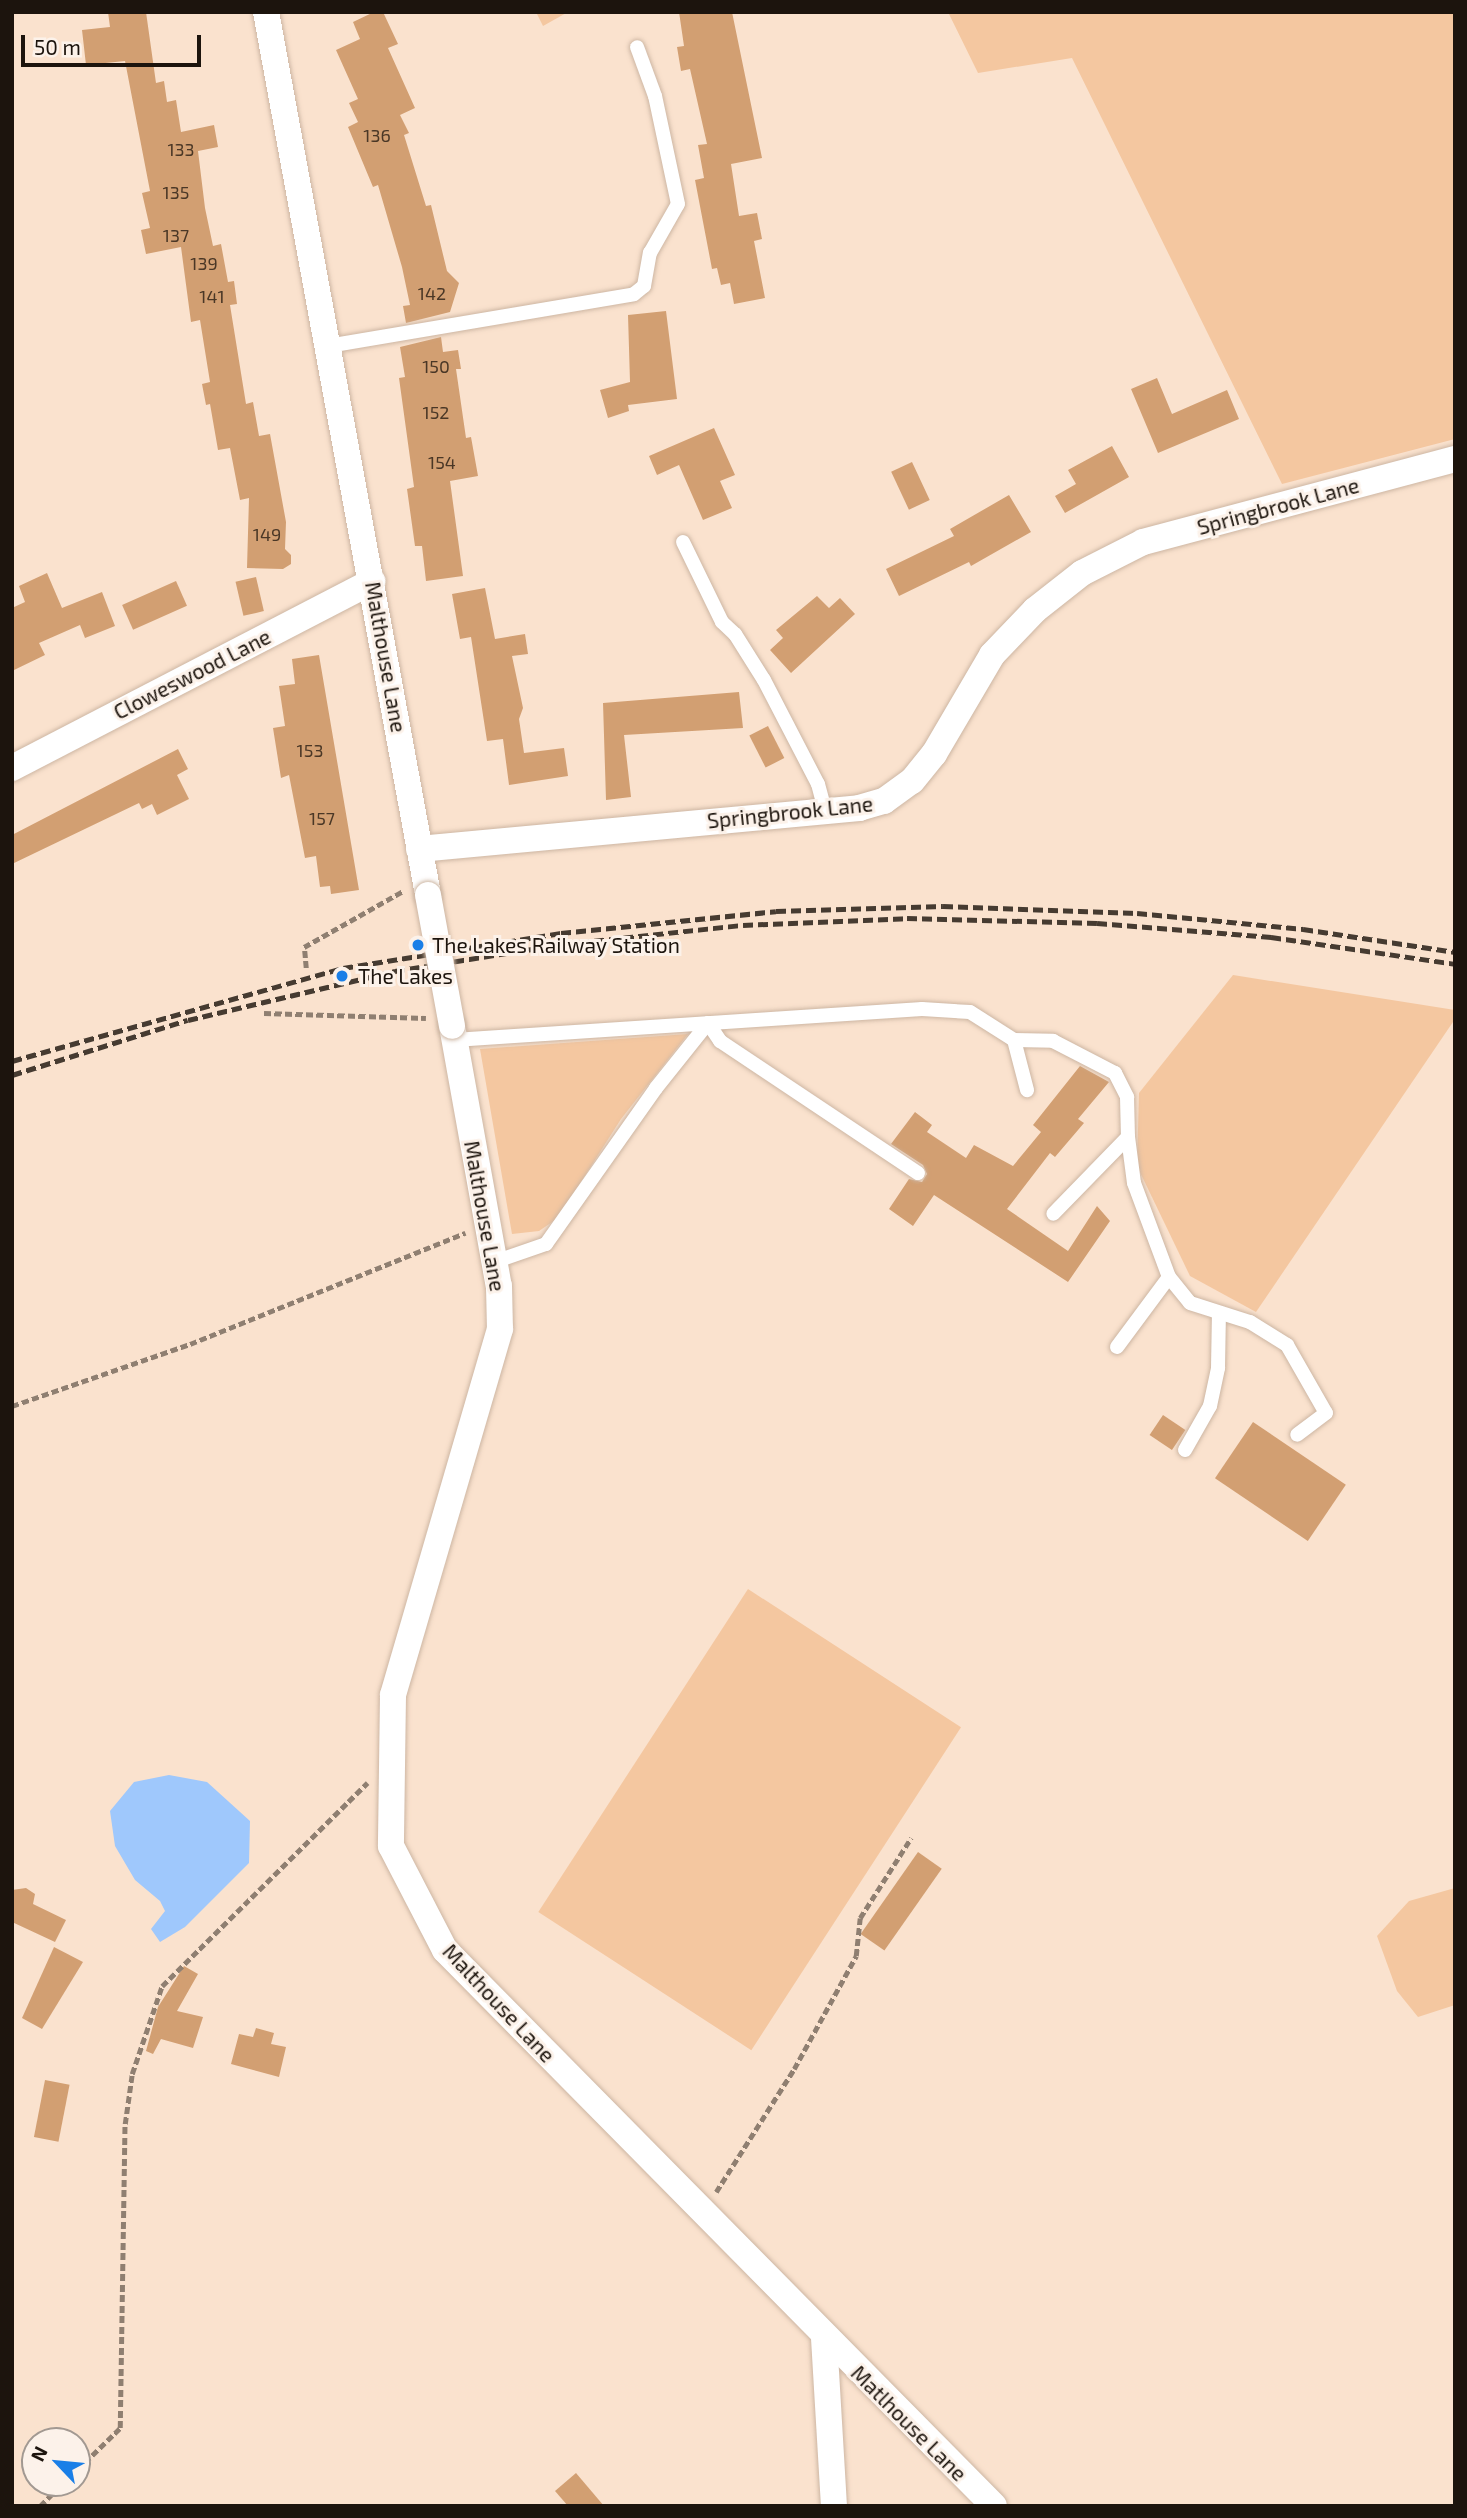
<!DOCTYPE html>
<style>
body{margin:0}
#map{position:relative;width:1467px;height:2518px;overflow:hidden;background:#fae2ce;font-family:"Exo 2",sans-serif}
div>[style]{position:absolute}
[style*='--x']{left:calc(var(--x)*1px);top:calc(var(--y)*1px);width:calc(var(--w)*1px);rotate:calc(var(--a)*1deg)}
.green>*{inset:0;background:#f4c7a0;transform-origin:0 0}
.water>*{inset:0;background:#9fc8fc}
.building>*{inset:0;background:#d29f72;transform-origin:0 0}
.path>*{height:4.5px;margin-top:-2.25px;transform-origin:0;background:repeating-linear-gradient(90deg,#8f7f71 0 7px,transparent 0 10.5px)}
.roads{filter:drop-shadow(0 0 2px #cdb6a3) drop-shadow(0 0 2px #cdb6a3)}
.lane>*{height:14px;margin:-7px;padding:0 7px;transform-origin:7px;border-radius:7px;background:#fff}
.street>*{height:26px;margin:-13px;padding:0 13px;transform-origin:13px;border-radius:13px;background:#fff}
.rail>*{height:5px;margin-top:-2.5px;transform-origin:0;background:repeating-linear-gradient(90deg,#463b31 0 10px,transparent 0 15px)}
.bridges{filter:drop-shadow(0 0 2px #cdb6a3) drop-shadow(0 0 2px #cdb6a3)}
.street-bridge>*{height:26px;margin:-13px;padding:0 13px;transform-origin:13px;border-radius:13px;background:#fff}
.dots>*{width:19px;height:19px;translate:-50% -50%;box-sizing:border-box;border:4px solid #fcf2ea;border-radius:50%}
span{translate:-50% -50%;white-space:nowrap;text-align:center;line-height:1.15;-webkit-text-stroke:6px #fcf2ea;paint-order:stroke}
.number-label{font-size:18px;color:#4a3726}
.number-label span{-webkit-text-stroke-width:0}
.street-label{font-size:21px;color:#1c140d}
.poi-label{font-size:21px;color:#1c140d}
.left{translate:0 -50%;text-align:left}
.frame{position:absolute;inset:0;border:14px solid #1c140d;pointer-events:none}
.north{position:absolute;left:21px;top:2427px;width:70px;height:70px;box-sizing:border-box;background:#fcf2ea;border:2px solid #a29992;border-radius:50%;rotate:296deg;font-size:19px;font-weight:700;line-height:28px;text-align:center;color:#1c140d}
.north::after{content:'';display:block;margin:auto;width:24px;height:32px;background:#1a7fe7;clip-path:polygon(50% 0,100% 100%,50% 72%,0 100%)}
.scale{position:absolute;left:21px;top:35px;width:180px;height:32px;box-sizing:border-box;border:4px solid #1c140d;border-top:0;padding-left:9px;font-size:21px;line-height:24px;white-space:nowrap;color:#1c140d;-webkit-text-stroke:5px #fcf2ea;paint-order:stroke}
</style>
<div id="map">
<div class="green">
<i style="clip-path:polygon(536px 12px,568px 12px,543px 26px)"></i>
<i style="clip-path:polygon(948px 12px,1455px 12px,1455px 439px,1282px 484px,1072px 58px,978px 73px)"></i>
<i style="clip-path:polygon(1233px 975px,1455px 1010px,1455px 1019px,1256px 1312px,1190px 1276px,1137px 1166px,1139px 1093px)"></i>
<i style="clip-path:polygon(688px 1034px,621px 1119px,558px 1218px,539px 1231px,512px 1234px,480px 1049px)"></i>
<i style="left:748px;top:1589px;width:254px;height:385px;rotate:33deg"></i>
<i style="clip-path:polygon(1455px 1888px,1455px 2005px,1418px 2017px,1397px 1991px,1377px 1936px,1409px 1901px)"></i>
</div>
<div class="water">
<i style="clip-path:polygon(169px 1775px,207px 1782px,250px 1821px,249px 1863px,185px 1927px,160px 1942px,151px 1929px,165px 1911px,160px 1901px,135px 1880px,115px 1846px,110px 1811px,134px 1782px)"></i>
</div>
<div class="building">
<i style="clip-path:polygon(108px 12px,146px 12px,156px 83px,164px 81px,167px 102px,176px 100px,181px 132px,214px 125px,218px 147px,198px 151px,205px 208px,213px 246px,221px 244px,228px 282px,234px 281px,237px 304px,230px 305px,246px 404px,253px 402px,259px 436px,270px 434px,286px 522px,285px 549px,291px 555px,291px 564px,283px 569px,247px 568px,249px 498px,240px 500px,230px 448px,218px 450px,210px 404px,206px 405px,202px 384px,210px 382px,200px 320px,191px 322px,181px 247px,146px 254px,141px 230px,150px 228px,142px 193px,150px 191px,125px 61px,86px 65px,82px 30px,110px 27px)"></i>
<i style="clip-path:polygon(374px 12px,383px 12px,398px 44px,388px 48px,415px 108px,400px 115px,409px 133px,404px 135px,426px 206px,431px 205px,447px 271px,459px 283px,450px 312px,406px 323px,403px 306px,410px 305px,402px 267px,378px 185px,373px 187px,348px 127px,358px 122px,349px 103px,358px 99px,336px 50px,360px 39px,353px 22px)"></i>
<i style="clip-path:polygon(679px 12px,732px 12px,762px 158px,731px 164px,739px 216px,757px 213px,762px 239px,754px 241px,765px 298px,734px 304px,730px 283px,721px 285px,717px 268px,712px 269px,695px 180px,704px 178px,698px 145px,707px 144px,690px 69px,681px 71px,677px 47px,684px 46px)"></i>
<i style="clip-path:polygon(666px 311px,677px 399px,628px 405px,629px 411px,608px 418px,600px 390px,630px 382px,628px 315px)"></i>
<i style="clip-path:polygon(441px 337px,443px 352px,458px 350px,461px 369px,456px 369px,466px 438px,471px 437px,478px 476px,450px 481px,463px 576px,426px 581px,422px 546px,415px 546px,407px 489px,414px 487px,399px 378px,405px 377px,400px 347px)"></i>
<i style="clip-path:polygon(1157px 378px,1172px 414px,1227px 390px,1239px 419px,1158px 453px,1131px 389px)"></i>
<i style="clip-path:polygon(714px 428px,735px 475px,720px 481px,732px 508px,703px 520px,679px 465px,657px 475px,649px 456px)"></i>
<i style="clip-path:polygon(1112px 446px,1129px 477px,1065px 513px,1055px 496px,1076px 484px,1068px 470px)"></i>
<i style="left:912px;top:462px;width:42px;height:23px;rotate:65deg"></i>
<i style="clip-path:polygon(1009px 495px,1031px 532px,971px 566px,969px 562px,899px 596px,886px 569px,954px 536px,950px 529px)"></i>
<i style="clip-path:polygon(47px 573px,62px 608px,102px 592px,115px 626px,85px 638px,80px 625px,39px 643px,45px 655px,12px 671px,12px 608px,25px 602px,19px 586px)"></i>
<i style="left:256px;top:577px;width:35px;height:21px;rotate:77deg"></i>
<i style="left:176px;top:581px;width:27px;height:59px;rotate:66deg"></i>
<i style="clip-path:polygon(485px 588px,495px 639px,525px 634px,528px 654px,512px 656px,523px 708px,519px 719px,524px 753px,564px 748px,568px 776px,509px 785px,503px 739px,487px 741px,471px 637px,460px 639px,452px 594px)"></i>
<i style="clip-path:polygon(817px 596px,829px 608px,840px 598px,855px 614px,791px 673px,770px 650px,783px 638px,776px 630px)"></i>
<i style="clip-path:polygon(319px 655px,359px 890px,331px 894px,330px 886px,320px 887px,316px 856px,305px 858px,289px 775px,281px 778px,273px 728px,285px 726px,279px 686px,295px 684px,292px 659px)"></i>
<i style="clip-path:polygon(739px 692px,743px 728px,624px 735px,631px 797px,606px 800px,603px 703px)"></i>
<i style="left:768px;top:726px;width:36px;height:21px;rotate:63deg"></i>
<i style="clip-path:polygon(178px 749px,188px 769px,177px 775px,189px 799px,157px 815px,152px 804px,142px 809px,139px 803px,12px 864px,12px 835px)"></i>
<i style="clip-path:polygon(1080px 1066px,1109px 1082px,1078px 1119px,1084px 1123px,1055px 1157px,1050px 1153px,1007px 1209px,1068px 1251px,1097px 1206px,1110px 1221px,1068px 1282px,934px 1195px,913px 1226px,889px 1209px,909px 1179px,922px 1182px,927px 1174px,923px 1165px,891px 1144px,915px 1112px,932px 1125px,927px 1132px,966px 1158px,974px 1145px,1013px 1166px,1041px 1132px,1033px 1125px)"></i>
<i style="left:1163px;top:1415px;width:27px;height:24px;rotate:34deg"></i>
<i style="left:1253px;top:1422px;width:112px;height:68px;rotate:34deg"></i>
<i style="left:918px;top:1852px;width:29px;height:100px;rotate:35deg"></i>
<i style="clip-path:polygon(26px 1888px,35px 1894px,33px 1904px,66px 1920px,55px 1942px,12px 1922px,12px 1890px)"></i>
<i style="clip-path:polygon(54px 1947px,83px 1962px,42px 2029px,22px 2018px)"></i>
<i style="clip-path:polygon(184px 1966px,198px 1974px,177px 2011px,203px 2017px,193px 2048px,161px 2039px,153px 2054px,146px 2051px,158px 2007px)"></i>
<i style="clip-path:polygon(256px 2028px,274px 2033px,271px 2044px,286px 2047px,279px 2077px,231px 2064px,239px 2034px,253px 2037px)"></i>
<i style="left:45px;top:2080px;width:25px;height:58px;rotate:11deg"></i>
<i style="clip-path:polygon(576px 2473px,604px 2506px,568px 2506px,555px 2491px)"></i>
</div>
<div class="path">
<i style="--x:306;--y:968;--w:21;--a:-95"></i>
<i style="--x:304;--y:947;--w:114;--a:-29.5"></i>
<i style="--x:264;--y:1013;--w:162;--a:1.8"></i>
<i style="--x:12;--y:1406;--w:188;--a:-19.2"></i>
<i style="--x:190;--y:1344;--w:297;--a:-22"></i>
<i style="--x:716;--y:2192;--w:146;--a:-57.6"></i>
<i style="--x:794;--y:2069;--w:129;--a:-61.2"></i>
<i style="--x:856;--y:1956;--w:38;--a:-84"></i>
<i style="--x:860;--y:1918;--w:95;--a:-57.5"></i>
<i style="--x:77;--y:2470;--w:60;--a:-44.3"></i>
<i style="--x:120;--y:2428;--w:304;--a:-89.1"></i>
<i style="--x:125;--y:2124;--w:50;--a:-82"></i>
<i style="--x:132;--y:2074;--w:93;--a:-71.2"></i>
<i style="--x:162;--y:1986;--w:289;--a:-44.7"></i>
<i style="--x:40;--y:2506;--w:33;--a:-45"></i>
</div>
<div class="roads">
<div class="lane">
<i style="--x:328;--y:346;--w:310;--a:-9.6"></i>
<i style="--x:634;--y:294;--w:13;--a:-39"></i>
<i style="--x:644;--y:286;--w:34;--a:-80"></i>
<i style="--x:650;--y:253;--w:56;--a:-60.3"></i>
<i style="--x:678;--y:204;--w:110;--a:-102"></i>
<i style="--x:655;--y:96;--w:52;--a:-110.2"></i>
<i style="--x:683;--y:542;--w:89;--a:64"></i>
<i style="--x:722;--y:622;--w:18;--a:43"></i>
<i style="--x:735;--y:634;--w:54;--a:57.8"></i>
<i style="--x:764;--y:680;--w:117;--a:62.6"></i>
<i style="--x:818;--y:784;--w:27;--a:75"></i>
<i style="--x:454;--y:1040;--w:469;--a:-3.8"></i>
<i style="--x:922;--y:1009;--w:48;--a:3.6"></i>
<i style="--x:970;--y:1012;--w:52;--a:32.5"></i>
<i style="--x:1014;--y:1040;--w:52;--a:75.4"></i>
<i style="--x:1014;--y:1040;--w:39;--a:1"></i>
<i style="--x:1053;--y:1041;--w:70;--a:27.3"></i>
<i style="--x:1115;--y:1073;--w:27;--a:63"></i>
<i style="--x:1127;--y:1097;--w:40;--a:88.6"></i>
<i style="--x:1128;--y:1137;--w:107;--a:134.2"></i>
<i style="--x:1128;--y:1137;--w:46;--a:82.6"></i>
<i style="--x:1134;--y:1183;--w:100;--a:69.6"></i>
<i style="--x:1169;--y:1277;--w:33;--a:51"></i>
<i style="--x:1190;--y:1303;--w:63;--a:17.6"></i>
<i style="--x:1250;--y:1322;--w:44;--a:31.9"></i>
<i style="--x:1287;--y:1345;--w:78;--a:60.2"></i>
<i style="--x:1326;--y:1413;--w:36;--a:143"></i>
<i style="--x:494;--y:1262;--w:55;--a:-19.1"></i>
<i style="--x:546;--y:1244;--w:191;--a:-54.8"></i>
<i style="--x:656;--y:1088;--w:83;--a:-51.3"></i>
<i style="--x:708;--y:1023;--w:22;--a:56"></i>
<i style="--x:720;--y:1041;--w:238;--a:33.7"></i>
<i style="--x:1117;--y:1347;--w:87;--a:-53.4"></i>
<i style="--x:1185;--y:1450;--w:51;--a:-60.4"></i>
<i style="--x:1210;--y:1406;--w:39;--a:-78"></i>
<i style="--x:1218;--y:1368;--w:55;--a:-89"></i>
</div>
<div class="street">
<i style="--x:266;--y:12;--w:898;--a:79.6"></i>
<i style="--x:12;--y:768;--w:406;--a:-27.4"></i>
<i style="--x:419;--y:849;--w:442;--a:-5.3"></i>
<i style="--x:859;--y:808;--w:26;--a:-16"></i>
<i style="--x:884;--y:801;--w:34;--a:-36"></i>
<i style="--x:912;--y:781;--w:35;--a:-51"></i>
<i style="--x:934;--y:754;--w:115;--a:-59.6"></i>
<i style="--x:992;--y:655;--w:62;--a:-46.3"></i>
<i style="--x:1035;--y:610;--w:60;--a:-38.2"></i>
<i style="--x:1082;--y:573;--w:68;--a:-26.9"></i>
<i style="--x:1143;--y:542;--w:323;--a:-14.9"></i>
<i style="--x:452;--y:1026;--w:264;--a:79.8"></i>
<i style="--x:499;--y:1286;--w:43;--a:88.7"></i>
<i style="--x:500;--y:1329;--w:381;--a:106.3"></i>
<i style="--x:393;--y:1695;--w:151;--a:90.8"></i>
<i style="--x:391;--y:1846;--w:117;--a:62.6"></i>
<i style="--x:445;--y:1950;--w:781;--a:45.36"></i>
<i style="--x:824;--y:2338;--w:168;--a:86.6"></i>
</div>
</div>
<div class="rail">
<i style="--x:12;--y:1061;--w:344;--a:-15.7"></i>
<i style="--x:343;--y:968;--w:221;--a:-9.1"></i>
<i style="--x:561;--y:933;--w:216;--a:-5.8"></i>
<i style="--x:776;--y:911;--w:167;--a:-1.7"></i>
<i style="--x:943;--y:906;--w:194;--a:2.1"></i>
<i style="--x:1137;--y:913;--w:167;--a:5.5"></i>
<i style="--x:1303;--y:929;--w:154;--a:8.6"></i>
<i style="--x:12;--y:1075;--w:184;--a:-17.4"></i>
<i style="--x:188;--y:1020;--w:213;--a:-13.3"></i>
<i style="--x:395;--y:971;--w:171;--a:-9.1"></i>
<i style="--x:564;--y:944;--w:180;--a:-6.1"></i>
<i style="--x:743;--y:925;--w:164;--a:-2.4"></i>
<i style="--x:907;--y:918;--w:190;--a:1.5"></i>
<i style="--x:1097;--y:923;--w:175;--a:4.6"></i>
<i style="--x:1271;--y:937;--w:186;--a:8.3"></i>
</div>
<div class="bridges">
<div class="street-bridge">
<i style="--x:428;--y:895;--w:133;--a:79.6"></i>
</div>
</div>
<div class="dots">
<i style="left:418px;top:945px;background:#1a7fe7"></i>
<i style="left:342px;top:976px;background:#1a7fe7"></i>
</div>
<div class="number-label">
<span style="left:377px;top:135px">136</span>
<span style="left:181px;top:149px">133</span>
<span style="left:176px;top:192px">135</span>
<span style="left:176px;top:235px">137</span>
<span style="left:204px;top:263px">139</span>
<span style="left:432px;top:293px">142</span>
<span style="left:212px;top:296px">141</span>
<span style="left:436px;top:366px">150</span>
<span style="left:436px;top:412px">152</span>
<span style="left:442px;top:462px">154</span>
<span style="left:267px;top:534px">149</span>
<span style="left:310px;top:750px">153</span>
<span style="left:322px;top:818px">157</span>
</div>
<div class="street-label">
<span style="left:1278px;top:506px;rotate:-15deg">Springbrook Lane</span>
<span style="left:386px;top:657px;rotate:80deg">Malthouse Lane</span>
<span style="left:192px;top:674px;rotate:-27deg">Cloweswood Lane</span>
<span style="left:790px;top:812px;rotate:-6deg">Springbrook Lane</span>
<span style="left:485px;top:1216px;rotate:80deg">Malthouse Lane</span>
<span style="left:499px;top:2003px;rotate:47deg">Malthouse Lane</span>
<span style="left:909px;top:2423px;rotate:45deg">Matlhouse Lane</span>
</div>
<div class="poi-label">
<span class="left" style="left:432px;top:945px">The Lakes Railway Station</span>
<span class="left" style="left:358px;top:976px">The Lakes</span>
</div>
<div class="frame"></div>
<div class="north">N</div>
<div class="scale">50 m</div>
</div>
